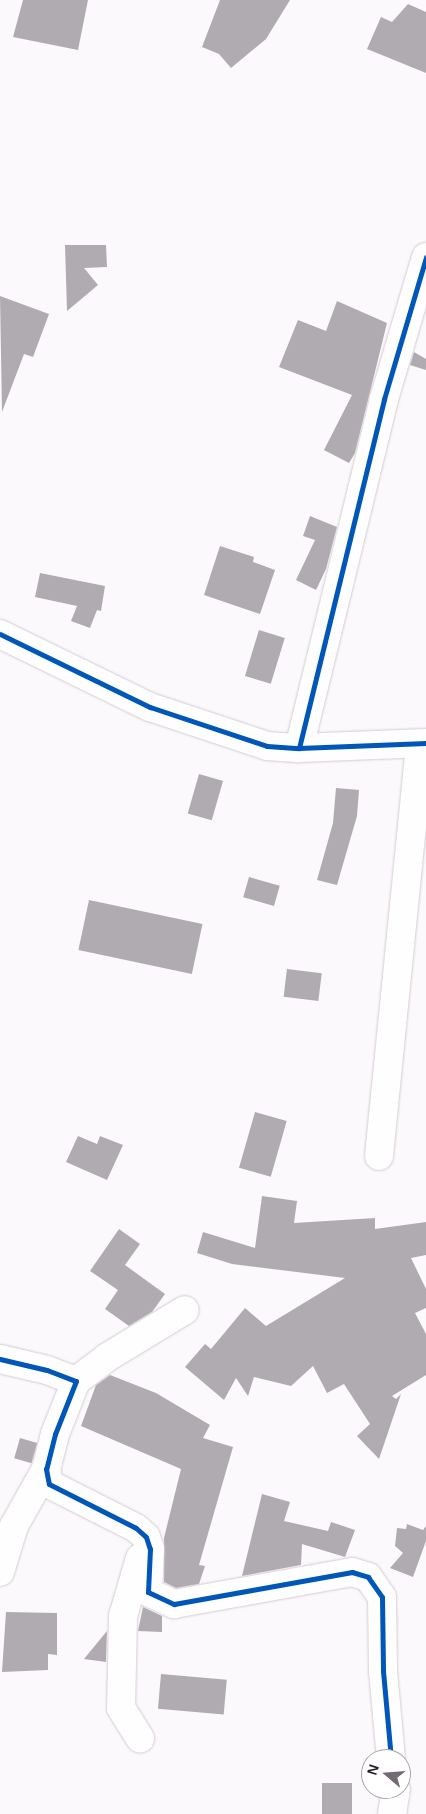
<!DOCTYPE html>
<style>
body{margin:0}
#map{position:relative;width:426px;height:1814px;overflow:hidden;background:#fcf9fc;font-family:Helvetica,sans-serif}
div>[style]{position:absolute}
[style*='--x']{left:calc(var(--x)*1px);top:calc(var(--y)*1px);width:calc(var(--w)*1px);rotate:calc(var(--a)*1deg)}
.building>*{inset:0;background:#b0abb1;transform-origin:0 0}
.roads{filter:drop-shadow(0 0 1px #d2ccd2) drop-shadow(0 0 1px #d2ccd2)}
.street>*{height:28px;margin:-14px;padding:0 14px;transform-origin:14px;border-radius:14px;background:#fffeff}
.cycleway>*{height:5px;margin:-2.5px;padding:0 2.5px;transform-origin:2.5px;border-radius:2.5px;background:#0057b8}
span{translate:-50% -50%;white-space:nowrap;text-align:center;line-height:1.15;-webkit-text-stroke:5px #fff;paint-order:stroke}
.north{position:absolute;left:361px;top:1749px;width:50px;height:50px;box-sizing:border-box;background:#fff;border:1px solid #a9a5a9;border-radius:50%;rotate:288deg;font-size:14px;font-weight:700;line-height:20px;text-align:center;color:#271f28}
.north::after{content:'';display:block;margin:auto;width:18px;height:22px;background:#726b72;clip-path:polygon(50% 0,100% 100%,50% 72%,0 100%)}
</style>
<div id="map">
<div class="building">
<i style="clip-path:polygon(23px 0,88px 0,78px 50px,13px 37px)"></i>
<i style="clip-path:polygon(220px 0,290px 0,266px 39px,231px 68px,219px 54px,202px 47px)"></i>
<i style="clip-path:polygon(408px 4px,426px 12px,426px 73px,367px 49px,381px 17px,392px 22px)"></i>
<i style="clip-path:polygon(65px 245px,106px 245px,107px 267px,84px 268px,98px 285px,67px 311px)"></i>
<i style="clip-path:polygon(0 296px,49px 314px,33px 357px,24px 354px,2px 412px)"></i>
<i style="clip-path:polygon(337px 301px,387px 323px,355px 453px,349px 463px,324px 450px,352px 395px,279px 367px,298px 320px,326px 331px)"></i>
<i style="clip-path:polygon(414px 352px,426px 359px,426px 370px,410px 365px)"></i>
<i style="clip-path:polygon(310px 516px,337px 527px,326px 569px,316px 590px,296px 580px,315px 540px,303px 536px)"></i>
<i style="clip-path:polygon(220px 546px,254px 557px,253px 562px,275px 570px,260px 614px,204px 595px)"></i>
<i style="clip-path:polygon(40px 573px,105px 586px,101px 611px,97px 610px,90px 628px,71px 621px,77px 606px,35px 597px)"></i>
<i style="left:259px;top:630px;width:27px;height:48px;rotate:17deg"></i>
<i style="left:199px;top:774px;width:25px;height:41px;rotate:16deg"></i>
<i style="clip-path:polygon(336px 788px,359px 790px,357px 816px,337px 885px,317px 880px,333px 823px)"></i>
<i style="left:249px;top:877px;width:32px;height:21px;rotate:16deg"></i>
<i style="left:89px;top:900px;width:116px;height:51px;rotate:12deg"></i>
<i style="left:287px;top:969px;width:35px;height:28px;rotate:7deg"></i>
<i style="left:255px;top:1112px;width:33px;height:58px;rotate:16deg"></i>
<i style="clip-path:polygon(78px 1136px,97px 1144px,100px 1136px,123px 1145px,107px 1180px,66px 1162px)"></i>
<i style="clip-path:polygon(262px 1196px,297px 1201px,294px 1223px,375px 1218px,375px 1229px,426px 1222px,426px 1255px,411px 1258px,426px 1289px,426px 1308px,415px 1313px,426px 1334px,426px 1375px,392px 1396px,396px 1399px,401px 1394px,379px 1459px,357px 1436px,370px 1424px,344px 1384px,327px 1393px,313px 1366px,291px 1386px,254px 1377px,248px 1396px,236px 1378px,224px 1400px,185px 1367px,205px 1344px,211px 1349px,245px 1308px,266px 1326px,345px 1278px,232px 1264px,197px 1253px,203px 1232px,255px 1248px)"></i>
<i style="clip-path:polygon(119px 1229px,140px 1244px,125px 1265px,165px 1294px,152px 1312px,129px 1326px,105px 1309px,118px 1290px,90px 1271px)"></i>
<i style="clip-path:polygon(110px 1375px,156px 1393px,210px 1425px,203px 1438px,233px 1447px,199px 1565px,205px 1566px,199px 1584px,176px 1588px,164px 1582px,164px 1538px,181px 1469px,81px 1426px,96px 1385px)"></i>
<i style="left:20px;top:1438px;width:18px;height:21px;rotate:16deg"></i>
<i style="clip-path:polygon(262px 1494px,290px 1502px,284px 1521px,328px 1531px,331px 1522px,355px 1530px,345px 1557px,302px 1544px,301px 1565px,242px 1576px)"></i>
<i style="clip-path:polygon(407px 1524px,423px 1530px,426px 1526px,426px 1541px,413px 1577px,390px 1568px,403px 1553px,395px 1546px,397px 1528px,406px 1529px)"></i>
<i style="clip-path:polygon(143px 1607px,162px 1616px,162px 1632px,138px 1631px)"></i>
<i style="clip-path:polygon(6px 1612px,57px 1613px,57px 1655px,48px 1654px,48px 1670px,2px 1672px)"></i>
<i style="clip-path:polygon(107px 1631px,106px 1662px,84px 1659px)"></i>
<i style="left:161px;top:1674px;width:66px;height:35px;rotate:5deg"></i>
<i style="left:322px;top:1783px;width:30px;height:31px"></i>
</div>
<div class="roads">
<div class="street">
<i style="--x:0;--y:634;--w:167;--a:26"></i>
<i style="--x:150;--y:707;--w:123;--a:18.4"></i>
<i style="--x:267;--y:746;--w:32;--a:4"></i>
<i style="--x:299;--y:748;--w:127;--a:-2.3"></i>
<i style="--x:299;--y:748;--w:359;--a:-76.3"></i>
<i style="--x:384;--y:399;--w:148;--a:-73.5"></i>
<i style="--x:379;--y:1156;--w:414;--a:-84.3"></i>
<i style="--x:0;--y:1359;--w:48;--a:13.2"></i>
<i style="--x:47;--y:1370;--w:31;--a:21"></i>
<i style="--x:76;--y:1381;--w:57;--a:111.6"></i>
<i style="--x:55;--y:1434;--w:36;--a:104"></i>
<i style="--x:46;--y:1469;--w:15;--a:79"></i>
<i style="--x:49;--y:1484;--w:97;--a:26.8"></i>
<i style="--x:136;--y:1528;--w:13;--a:42"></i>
<i style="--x:146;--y:1537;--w:13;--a:72"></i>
<i style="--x:150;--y:1549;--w:43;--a:92.7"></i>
<i style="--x:148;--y:1592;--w:29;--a:25"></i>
<i style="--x:174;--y:1604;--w:181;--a:-10.2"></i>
<i style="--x:352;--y:1572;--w:17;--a:17"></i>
<i style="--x:368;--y:1577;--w:24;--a:55"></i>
<i style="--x:382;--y:1597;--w:74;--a:89.2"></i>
<i style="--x:383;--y:1671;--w:88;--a:84.8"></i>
<i style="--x:76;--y:1381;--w:38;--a:-37"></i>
<i style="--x:106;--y:1358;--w:92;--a:-31.3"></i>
<i style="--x:140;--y:1558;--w:60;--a:106.3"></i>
<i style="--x:123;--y:1616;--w:92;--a:91.2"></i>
<i style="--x:121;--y:1708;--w:36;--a:58"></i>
<i style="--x:0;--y:1572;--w:48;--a:-73.1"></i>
<i style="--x:14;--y:1526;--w:65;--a:-60.7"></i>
<i style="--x:392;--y:1814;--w:25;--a:-81"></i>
</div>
</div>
<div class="cycleway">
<i style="--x:0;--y:634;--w:167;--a:26"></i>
<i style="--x:150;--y:707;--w:123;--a:18.4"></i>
<i style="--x:267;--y:746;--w:32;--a:4"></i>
<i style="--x:299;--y:748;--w:127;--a:-2.3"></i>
<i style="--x:299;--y:748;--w:359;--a:-76.3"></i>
<i style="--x:384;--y:399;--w:148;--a:-73.5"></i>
<i style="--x:0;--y:1359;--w:48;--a:13.2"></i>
<i style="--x:47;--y:1370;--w:31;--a:21"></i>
<i style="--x:76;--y:1381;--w:57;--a:111.6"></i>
<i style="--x:55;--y:1434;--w:36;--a:104"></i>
<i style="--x:46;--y:1469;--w:15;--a:79"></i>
<i style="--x:49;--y:1484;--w:97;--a:26.8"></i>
<i style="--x:136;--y:1528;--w:13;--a:42"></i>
<i style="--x:146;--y:1537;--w:13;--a:72"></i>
<i style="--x:150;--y:1549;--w:43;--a:92.7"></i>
<i style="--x:148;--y:1592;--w:29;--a:25"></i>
<i style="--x:174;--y:1604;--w:181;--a:-10.2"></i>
<i style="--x:352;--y:1572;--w:17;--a:17"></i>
<i style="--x:368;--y:1577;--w:24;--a:55"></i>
<i style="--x:382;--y:1597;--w:74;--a:89.2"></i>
<i style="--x:383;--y:1671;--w:88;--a:84.8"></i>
</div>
<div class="north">N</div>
</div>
